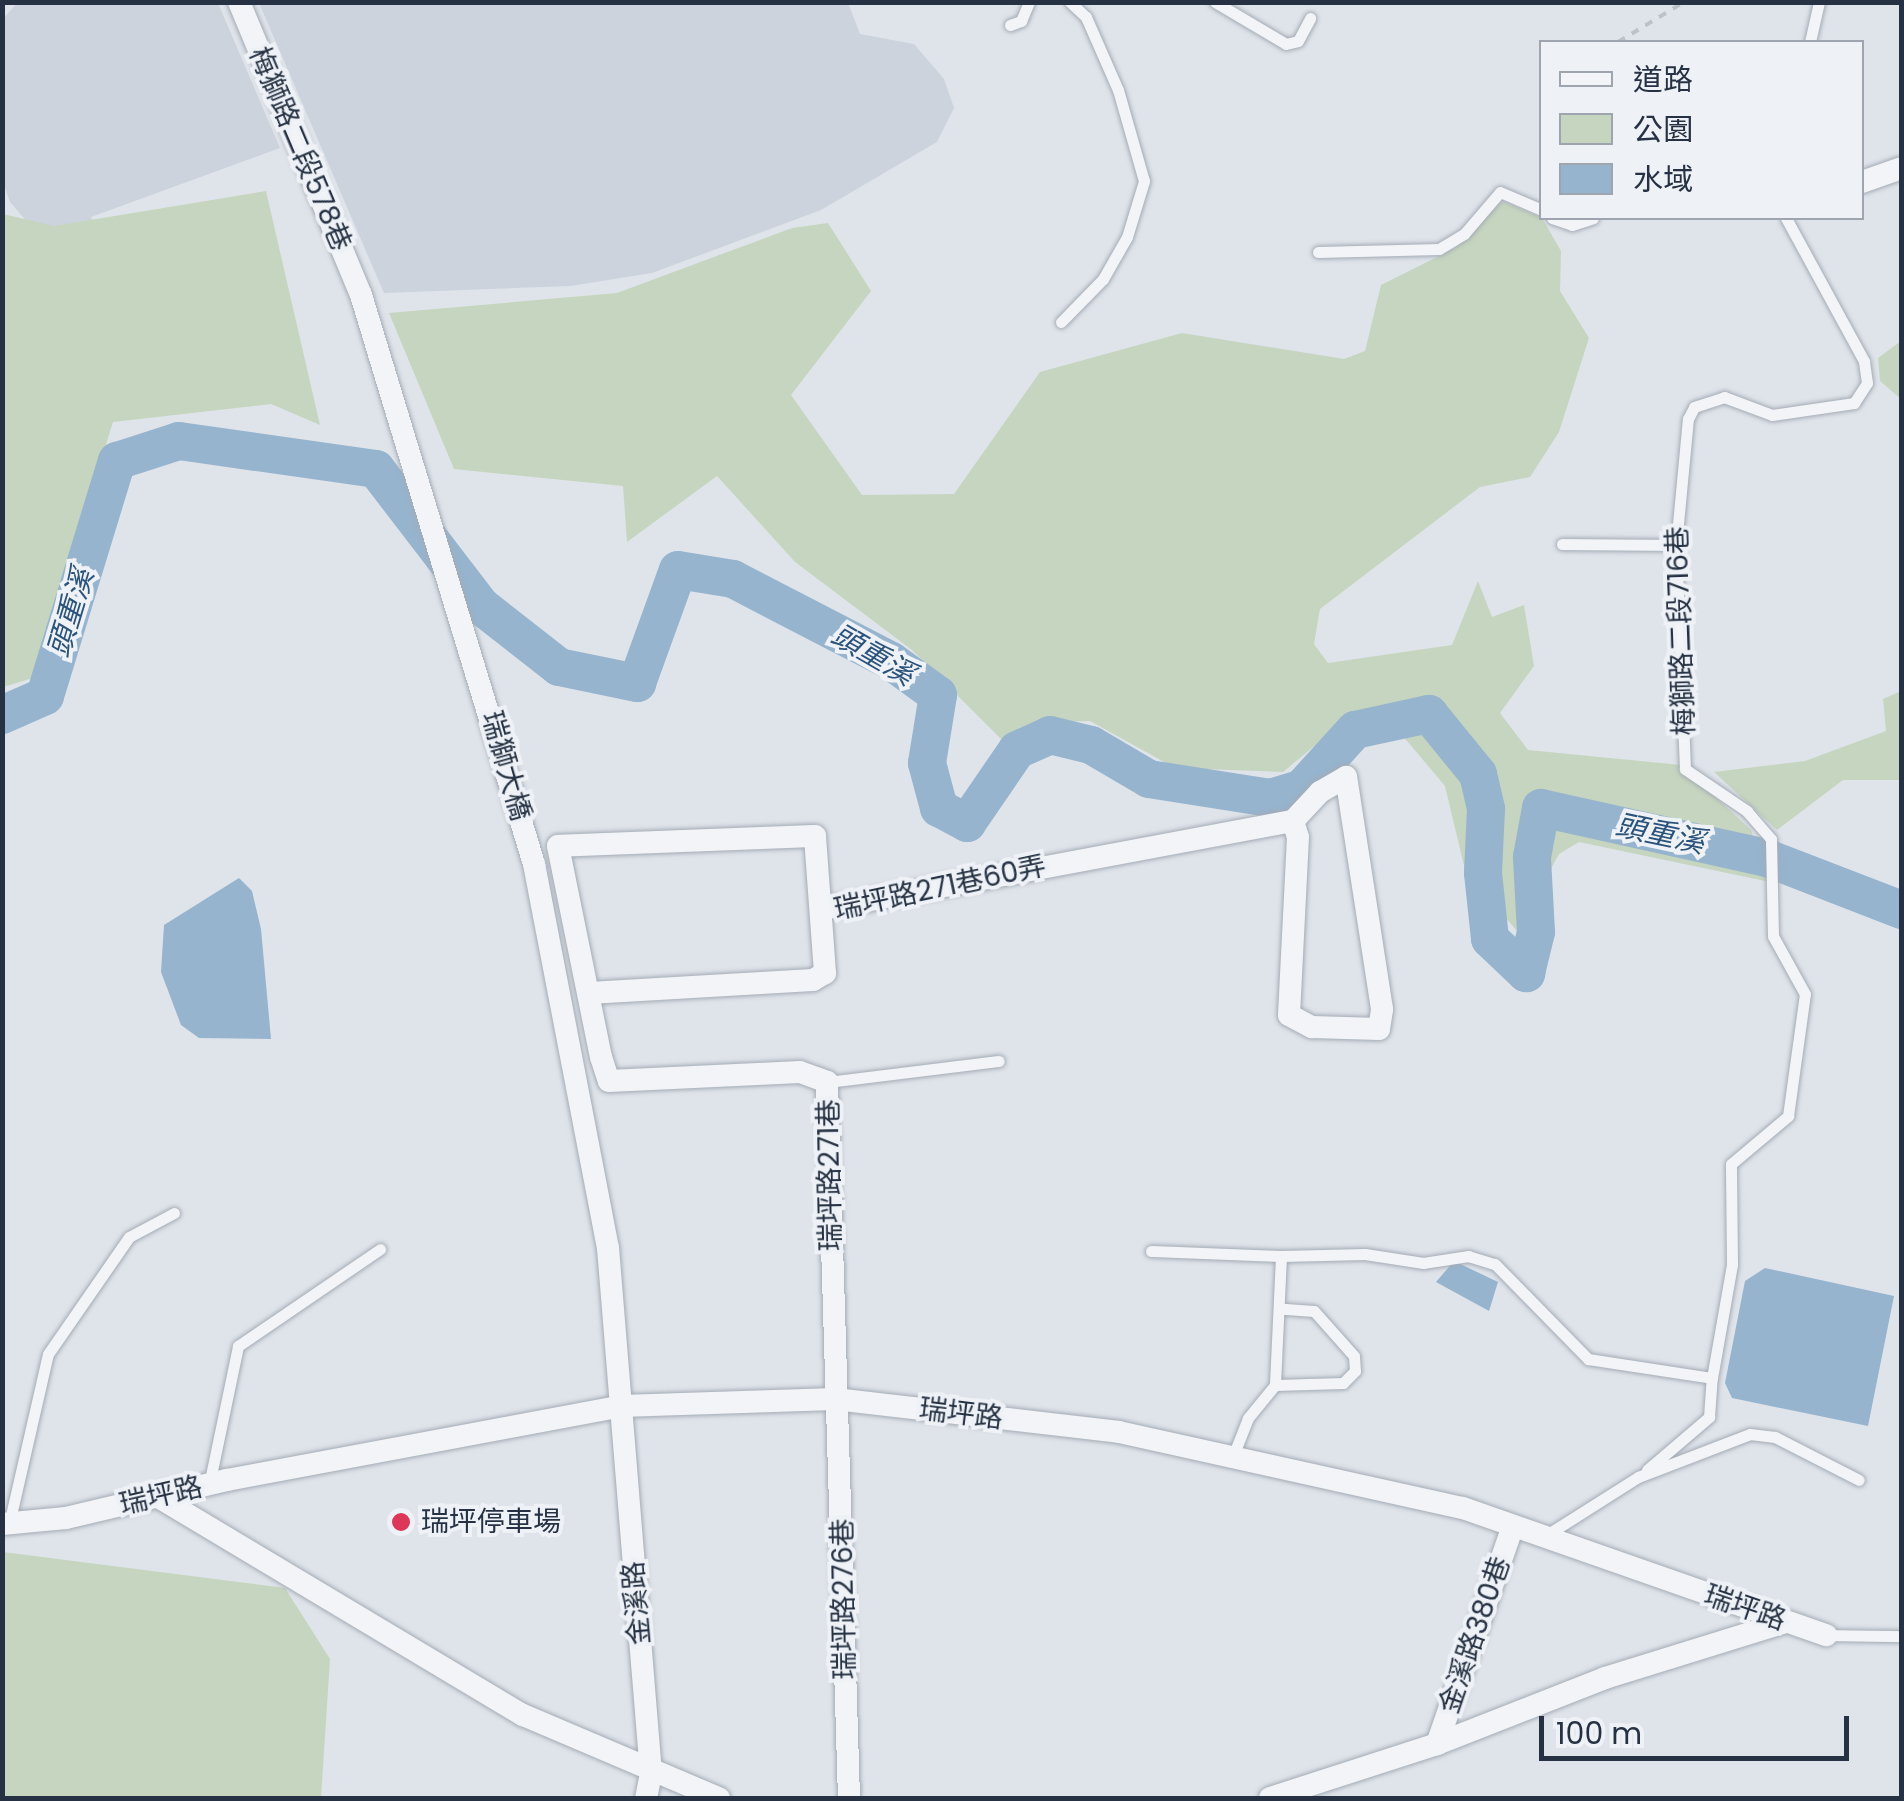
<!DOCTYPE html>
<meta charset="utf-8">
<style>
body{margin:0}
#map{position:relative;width:1904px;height:1801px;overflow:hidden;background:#dfe4ea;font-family:Poppins,"Noto Sans TC",sans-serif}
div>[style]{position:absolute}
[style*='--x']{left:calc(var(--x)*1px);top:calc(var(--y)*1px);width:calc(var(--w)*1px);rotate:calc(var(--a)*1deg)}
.built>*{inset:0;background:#ccd3dc}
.green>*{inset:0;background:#c6d5bf}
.water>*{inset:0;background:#96b4ce}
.river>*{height:38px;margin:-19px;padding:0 19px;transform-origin:19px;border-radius:19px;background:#96b4ce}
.path>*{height:4px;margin-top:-2px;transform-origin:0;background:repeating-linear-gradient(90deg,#bdc2c8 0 8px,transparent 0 16px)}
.roads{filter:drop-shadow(0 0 2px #a4abb5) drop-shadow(0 0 2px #a4abb5)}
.lane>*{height:11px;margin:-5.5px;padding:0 5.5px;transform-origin:5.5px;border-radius:5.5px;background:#f2f4f7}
.street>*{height:22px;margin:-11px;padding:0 11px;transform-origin:11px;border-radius:11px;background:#f2f4f7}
.dots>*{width:28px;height:28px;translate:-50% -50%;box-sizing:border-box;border:5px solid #eef2f7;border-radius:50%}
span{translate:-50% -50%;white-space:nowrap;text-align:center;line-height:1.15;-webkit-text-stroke:8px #eef2f7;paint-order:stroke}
.street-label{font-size:28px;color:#263243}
.poi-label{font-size:28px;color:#263243}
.left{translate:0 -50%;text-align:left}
.water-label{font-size:30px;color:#2b537b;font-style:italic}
.frame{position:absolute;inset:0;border:5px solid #263243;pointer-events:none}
.legend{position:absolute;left:1539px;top:40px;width:325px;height:180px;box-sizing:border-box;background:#eef2f7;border:2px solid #9ea5af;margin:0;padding:12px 18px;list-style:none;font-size:30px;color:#263243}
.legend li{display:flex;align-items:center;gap:20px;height:50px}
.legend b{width:50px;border:2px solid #9ea5af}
.scale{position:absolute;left:1539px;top:1716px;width:310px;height:45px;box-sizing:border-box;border:5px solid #263243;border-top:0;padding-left:12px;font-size:30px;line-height:35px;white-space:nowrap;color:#263243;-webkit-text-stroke:8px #eef2f7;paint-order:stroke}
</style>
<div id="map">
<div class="built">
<i style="clip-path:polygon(17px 3px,218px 3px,280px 148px,91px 217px,96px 231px,50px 248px,10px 202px,3px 182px,3px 19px)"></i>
<i style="clip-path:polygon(259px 3px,848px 3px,860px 34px,914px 44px,944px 79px,954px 108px,937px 142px,821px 210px,652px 273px,570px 286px,384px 293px)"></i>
</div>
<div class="green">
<i style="clip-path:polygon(266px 191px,320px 425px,271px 404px,113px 422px,33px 678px,3px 687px,3px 214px,54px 226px)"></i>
<i style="clip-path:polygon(1505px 202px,1542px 218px,1561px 251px,1560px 291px,1589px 338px,1559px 432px,1530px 477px,1480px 487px,1320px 609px,1314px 644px,1328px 663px,1452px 645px,1478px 581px,1492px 617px,1524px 605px,1534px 666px,1500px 713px,1528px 750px,1681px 765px,1751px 830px,1770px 882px,1579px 842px,1559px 854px,1517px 931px,1465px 870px,1445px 786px,1381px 710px,1341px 724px,1283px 772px,1175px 768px,1090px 721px,1042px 722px,1002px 740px,912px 650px,795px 562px,717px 476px,627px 542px,623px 486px,454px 469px,389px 313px,617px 293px,792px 228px,828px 223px,871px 291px,791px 395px,862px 495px,954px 494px,1040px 372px,1182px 333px,1344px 359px,1365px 351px,1381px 285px,1455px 248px,1492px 205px)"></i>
<i style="clip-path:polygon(1901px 341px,1901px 399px,1880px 381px,1878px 358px)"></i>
<i style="clip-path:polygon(1901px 691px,1901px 780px,1843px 780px,1777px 830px,1714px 772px,1805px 761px,1886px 731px,1883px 699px)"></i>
<i style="clip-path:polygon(3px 1552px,285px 1588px,330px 1659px,321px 1798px,3px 1798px)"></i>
</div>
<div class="water">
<i style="clip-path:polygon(239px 878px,252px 891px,261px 929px,271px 1039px,199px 1038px,181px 1025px,161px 972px,164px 925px)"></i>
<i style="clip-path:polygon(1454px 1261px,1498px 1282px,1489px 1311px,1436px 1282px)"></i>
<i style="clip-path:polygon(1765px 1268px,1894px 1296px,1868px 1426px,1732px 1398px,1725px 1383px,1745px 1281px)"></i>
</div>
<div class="river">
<i style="--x:2;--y:715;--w:47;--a:-23.8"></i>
<i style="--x:45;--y:696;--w:246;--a:-73"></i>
<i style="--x:117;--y:461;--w:65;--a:-17.9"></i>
<i style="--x:179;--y:441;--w:199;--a:8.1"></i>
<i style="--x:376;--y:469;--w:173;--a:52.5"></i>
<i style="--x:481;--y:606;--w:99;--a:38"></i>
<i style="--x:559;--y:667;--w:80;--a:11.6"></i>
<i style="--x:637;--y:683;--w:120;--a:-70.1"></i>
<i style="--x:678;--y:570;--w:56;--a:9.3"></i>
<i style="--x:733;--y:579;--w:178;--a:27.4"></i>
<i style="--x:891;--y:661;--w:58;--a:35.9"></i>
<i style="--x:938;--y:695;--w:69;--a:99.2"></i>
<i style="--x:927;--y:763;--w:47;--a:75.1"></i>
<i style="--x:939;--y:808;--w:32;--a:28"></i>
<i style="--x:967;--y:823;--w:88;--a:-55.6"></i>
<i style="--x:1017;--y:750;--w:36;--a:-24"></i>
<i style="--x:1050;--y:735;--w:42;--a:13.7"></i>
<i style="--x:1091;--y:745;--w:67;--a:30.4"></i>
<i style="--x:1149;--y:779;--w:122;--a:8.9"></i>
<i style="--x:1270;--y:798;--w:34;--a:-17"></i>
<i style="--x:1302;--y:788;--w:79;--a:-47.6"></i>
<i style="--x:1355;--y:730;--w:76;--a:-12.2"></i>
<i style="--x:1429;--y:714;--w:77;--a:50.8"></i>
<i style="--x:1478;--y:774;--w:36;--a:77"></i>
<i style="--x:1486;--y:809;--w:64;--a:92.7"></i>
<i style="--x:1483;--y:873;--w:66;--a:83.9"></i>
<i style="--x:1490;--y:939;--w:50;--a:43.4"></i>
<i style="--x:1526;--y:973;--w:42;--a:-76.3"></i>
<i style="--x:1536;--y:932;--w:75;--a:-93.1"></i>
<i style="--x:1532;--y:857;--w:50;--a:-79.6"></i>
<i style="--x:1541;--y:808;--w:231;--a:12.5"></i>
<i style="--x:1767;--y:858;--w:145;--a:21.1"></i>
</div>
<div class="path">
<i style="--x:1618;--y:42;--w:77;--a:-31.2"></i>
</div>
<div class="roads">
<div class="lane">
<i style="--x:1215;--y:2;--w:82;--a:30.6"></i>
<i style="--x:1286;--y:44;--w:12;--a:-14"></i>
<i style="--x:1298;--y:41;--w:26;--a:-62"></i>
<i style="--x:1010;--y:25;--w:12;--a:-20"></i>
<i style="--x:1021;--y:21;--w:21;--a:-67"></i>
<i style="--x:1810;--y:42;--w:41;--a:-77.3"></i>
<i style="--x:1552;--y:218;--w:21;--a:19"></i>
<i style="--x:1572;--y:225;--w:22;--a:-18"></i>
<i style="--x:1318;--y:252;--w:121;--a:-1.4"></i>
<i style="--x:1439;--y:249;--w:29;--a:-31"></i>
<i style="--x:1464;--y:234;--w:55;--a:-49.4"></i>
<i style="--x:1500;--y:192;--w:46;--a:23.2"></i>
<i style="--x:1061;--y:322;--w:60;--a:-45.7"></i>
<i style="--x:1103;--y:279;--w:48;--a:-60.3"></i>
<i style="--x:1127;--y:237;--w:59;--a:-73.1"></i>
<i style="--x:1144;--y:181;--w:95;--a:-105.9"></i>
<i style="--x:1118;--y:90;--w:80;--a:-113.7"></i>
<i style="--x:1086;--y:17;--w:22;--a:-137"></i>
<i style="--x:1562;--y:544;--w:114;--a:0.5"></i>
<i style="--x:827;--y:1082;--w:173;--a:-7"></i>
<i style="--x:1151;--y:1251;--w:130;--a:2.2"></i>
<i style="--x:1281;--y:1256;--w:129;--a:92.7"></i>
<i style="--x:1275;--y:1385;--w:43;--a:129.3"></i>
<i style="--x:1248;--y:1418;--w:41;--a:111.5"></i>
<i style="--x:1281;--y:1256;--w:84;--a:-1.4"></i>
<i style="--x:1365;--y:1254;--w:59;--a:8.8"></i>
<i style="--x:1423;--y:1263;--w:46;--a:-8.8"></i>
<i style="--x:1468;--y:1256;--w:28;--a:17"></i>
<i style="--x:1495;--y:1264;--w:133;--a:45.6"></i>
<i style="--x:1588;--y:1359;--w:125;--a:8.7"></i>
<i style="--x:1712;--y:1378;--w:116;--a:-80"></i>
<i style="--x:1732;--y:1264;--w:100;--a:-90.6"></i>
<i style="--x:1731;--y:1164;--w:75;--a:-40.1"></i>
<i style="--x:1788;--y:1116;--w:123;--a:-82.1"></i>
<i style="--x:1805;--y:994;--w:66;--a:-118.9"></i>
<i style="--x:1773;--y:936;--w:97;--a:-91.2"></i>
<i style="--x:1771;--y:839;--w:37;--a:-131"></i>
<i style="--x:1747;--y:811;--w:75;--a:-145.9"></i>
<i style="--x:1685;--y:769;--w:224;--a:-92.3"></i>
<i style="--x:1676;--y:545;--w:127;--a:-84.6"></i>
<i style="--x:1688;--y:419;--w:13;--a:-63"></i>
<i style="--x:1694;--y:407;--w:32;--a:-18"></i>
<i style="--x:1724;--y:397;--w:51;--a:20.6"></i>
<i style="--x:1772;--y:415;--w:83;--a:-8.3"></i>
<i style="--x:1854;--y:403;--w:24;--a:-57"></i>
<i style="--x:1867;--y:383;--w:22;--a:-98"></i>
<i style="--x:1864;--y:361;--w:163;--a:-118.6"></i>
<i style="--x:1275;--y:1385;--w:68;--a:-1.7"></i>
<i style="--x:1343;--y:1383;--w:17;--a:-45"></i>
<i style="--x:1355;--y:1371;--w:15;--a:-94"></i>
<i style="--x:1354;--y:1356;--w:60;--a:-131.6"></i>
<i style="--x:1314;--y:1311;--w:32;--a:-176"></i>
<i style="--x:1647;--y:1470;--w:82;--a:-40.5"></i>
<i style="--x:1709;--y:1417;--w:39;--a:-86"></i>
<i style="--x:209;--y:1485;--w:142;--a:-78.2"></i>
<i style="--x:238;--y:1346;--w:172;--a:-34.3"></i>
<i style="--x:9;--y:1524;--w:174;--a:-77.1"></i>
<i style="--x:48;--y:1354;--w:142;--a:-55.3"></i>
<i style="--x:129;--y:1237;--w:51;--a:-28.1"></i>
<i style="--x:1545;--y:1536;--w:110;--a:-32.4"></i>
<i style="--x:1638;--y:1477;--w:120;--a:-21"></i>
<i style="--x:1750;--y:1434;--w:25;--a:7"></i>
<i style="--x:1775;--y:1437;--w:94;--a:27.1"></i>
<i style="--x:1826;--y:1635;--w:76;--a:0.8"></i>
</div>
<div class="street">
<i style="--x:239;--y:2;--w:317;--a:67.4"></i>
<i style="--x:361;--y:295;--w:595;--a:73.09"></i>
<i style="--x:534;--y:864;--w:391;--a:79.1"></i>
<i style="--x:608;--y:1248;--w:527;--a:85.32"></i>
<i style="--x:651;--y:1773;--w:25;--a:101"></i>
<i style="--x:1862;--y:182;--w:42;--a:-19.3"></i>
<i style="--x:822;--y:909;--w:479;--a:-10.6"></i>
<i style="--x:1293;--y:821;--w:17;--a:73"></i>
<i style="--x:1298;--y:837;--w:178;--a:92.9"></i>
<i style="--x:1289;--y:1015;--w:26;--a:28"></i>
<i style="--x:1312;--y:1027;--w:67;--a:1.7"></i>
<i style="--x:1379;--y:1029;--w:20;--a:-81"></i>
<i style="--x:1382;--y:1009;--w:235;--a:-98.8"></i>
<i style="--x:1346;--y:777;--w:30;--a:150"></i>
<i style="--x:1320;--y:792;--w:40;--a:133"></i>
<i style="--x:589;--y:993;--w:224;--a:-3.3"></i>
<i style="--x:813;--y:980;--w:14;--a:-30"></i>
<i style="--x:825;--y:973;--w:137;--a:-94.2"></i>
<i style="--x:815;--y:836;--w:257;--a:177.8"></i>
<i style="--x:558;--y:846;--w:215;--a:78.5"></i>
<i style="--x:601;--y:1057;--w:25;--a:72"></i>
<i style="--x:609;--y:1081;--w:191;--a:-2.7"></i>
<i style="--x:800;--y:1072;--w:29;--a:20"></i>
<i style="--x:827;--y:1082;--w:716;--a:88.24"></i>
<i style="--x:160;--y:1498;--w:423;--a:30.9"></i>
<i style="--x:523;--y:1715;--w:213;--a:23"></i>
<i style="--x:2;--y:1524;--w:64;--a:-5.4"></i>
<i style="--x:66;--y:1518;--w:165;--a:-13.3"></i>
<i style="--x:227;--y:1480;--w:401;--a:-10.6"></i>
<i style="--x:621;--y:1406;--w:214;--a:-1.9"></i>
<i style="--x:835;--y:1399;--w:286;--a:6.6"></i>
<i style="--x:1119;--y:1432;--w:352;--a:12.5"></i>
<i style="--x:1463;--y:1508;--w:385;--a:19.3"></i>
<i style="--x:1437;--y:1744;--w:180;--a:-21.4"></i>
<i style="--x:1605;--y:1678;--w:189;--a:-17.2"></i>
<i style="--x:1270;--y:1798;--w:176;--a:-17.9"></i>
<i style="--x:1437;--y:1744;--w:228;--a:-70.8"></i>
</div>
</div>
<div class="dots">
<i style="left:401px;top:1522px;background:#dd3658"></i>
</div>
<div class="street-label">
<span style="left:300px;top:149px;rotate:67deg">梅獅路二段578巷</span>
<span style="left:1681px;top:631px;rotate:-92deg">梅獅路二段716巷</span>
<span style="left:506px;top:766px;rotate:74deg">瑞獅大橋</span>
<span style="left:940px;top:888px;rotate:-12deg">瑞坪路271巷60弄</span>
<span style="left:830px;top:1175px;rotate:-91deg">瑞坪路271巷</span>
<span style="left:961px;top:1414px;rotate:7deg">瑞坪路</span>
<span style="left:161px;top:1496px;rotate:-13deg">瑞坪路</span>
<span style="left:844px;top:1599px;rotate:-91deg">瑞坪路276巷</span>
<span style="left:637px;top:1603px;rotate:-95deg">金溪路</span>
<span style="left:1745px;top:1608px;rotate:19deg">瑞坪路</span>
<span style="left:1475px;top:1635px;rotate:-71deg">金溪路380巷</span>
</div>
<div class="poi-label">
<span class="left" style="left:421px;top:1522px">瑞坪停車場</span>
</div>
<div class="water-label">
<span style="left:71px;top:613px;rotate:-73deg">頭重溪</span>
<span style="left:873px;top:655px;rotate:30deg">頭重溪</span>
<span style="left:1660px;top:834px;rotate:12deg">頭重溪</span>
</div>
<div class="frame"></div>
<ul class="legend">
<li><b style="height:12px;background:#f2f4f7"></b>道路</li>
<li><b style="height:28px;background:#c6d5bf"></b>公園</li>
<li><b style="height:28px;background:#96b4ce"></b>水域</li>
</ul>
<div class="scale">100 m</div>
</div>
